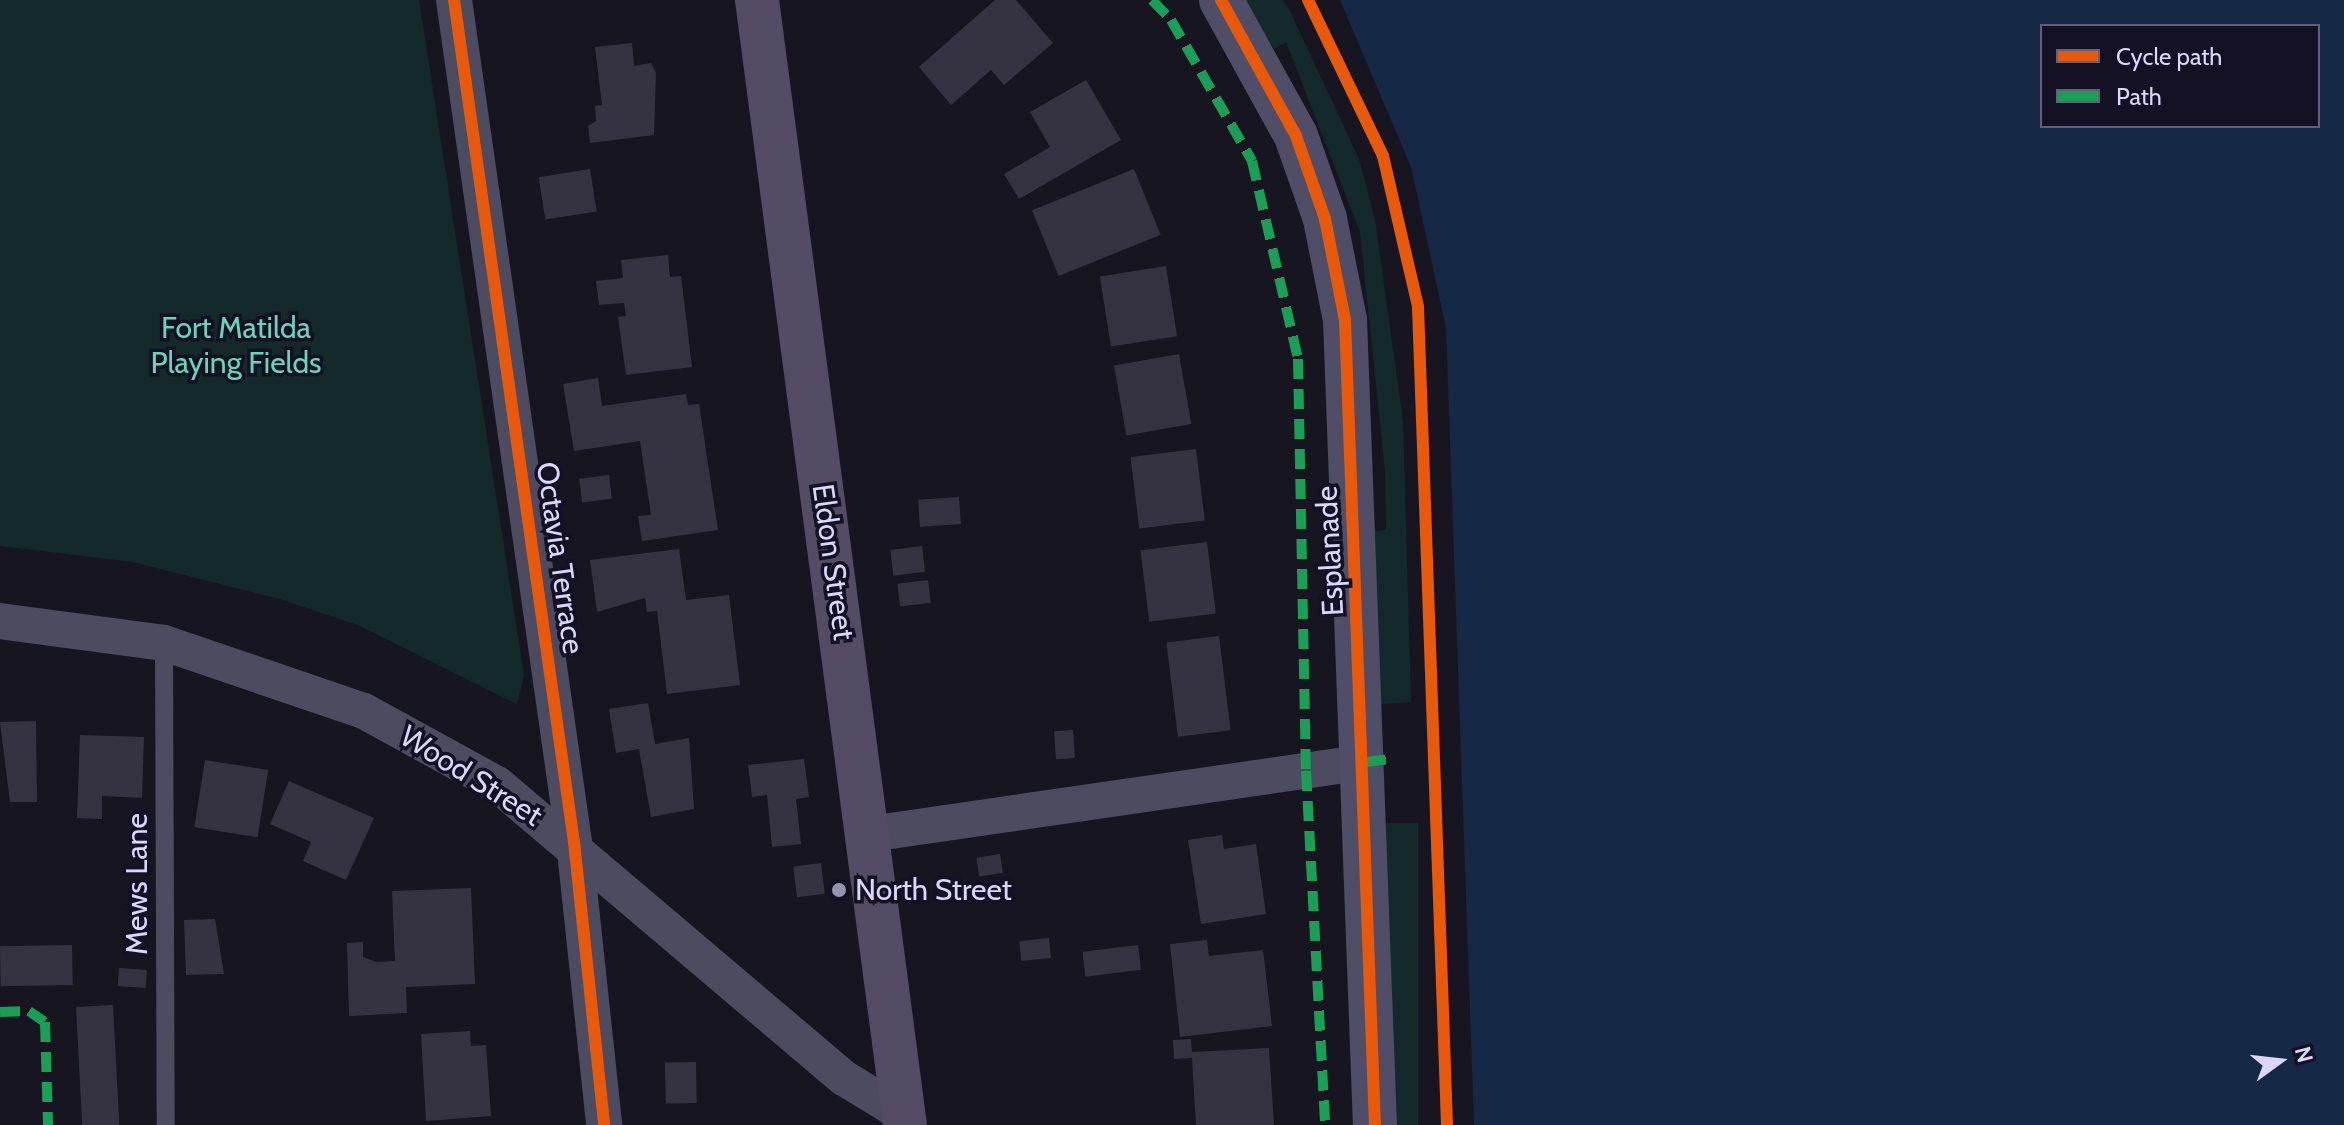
<!DOCTYPE html>
<style>
body{margin:0}
#map{position:relative;width:2344px;height:1125px;overflow:hidden;background:#171520;font-family:Cabin,sans-serif}
div>[style]{position:absolute}
[style*='--x']{left:calc(var(--x)*1px);top:calc(var(--y)*1px);width:calc(var(--w)*1px);rotate:calc(var(--a)*1deg)}
.green>*{inset:0;background:#142a2a;transform-origin:0 0}
.water>*{inset:0;background:#152846}
.building>*{inset:0;background:#353342;transform-origin:0 0}
.lane>*{height:18px;margin:-9px;padding:0 9px;transform-origin:9px;border-radius:9px;background:#4c4b60}
.street>*{height:36px;margin:-18px;padding:0 18px;transform-origin:18px;border-radius:18px;background:#4c4b60}
.secondary>*{height:44px;margin:-22px;padding:0 22px;transform-origin:22px;border-radius:22px;background:#4f4e66}
.primary>*{height:44px;margin:-22px;padding:0 22px;transform-origin:22px;border-radius:22px;background:#534c64}
.quiet>*{height:10px;margin-top:-5px;transform-origin:0;background:repeating-linear-gradient(90deg,#1a9f57 0 20px,transparent 0 30px)}
.cycleway>*{height:12px;margin:-6px;padding:0 6px;transform-origin:6px;border-radius:6px;background:#e8590c}
.dots>*{width:22px;height:22px;translate:-50% -50%;box-sizing:border-box;border:4px solid #141124;border-radius:50%}
span{translate:-50% -50%;white-space:nowrap;text-align:center;line-height:1.15;-webkit-text-stroke:7px #141124;paint-order:stroke}
.park-label{font-size:30px;color:#69d5b8}
.street-label{font-size:30px;color:#dbd7fb}
.poi-label{font-size:30px;color:#dbd7fb}
.left{translate:0 -50%;text-align:left}
.legend{position:absolute;left:2040px;top:24px;width:280px;height:104px;box-sizing:border-box;background:#141124;border:2px solid #64607a;margin:0;padding:10px 14px;list-style:none;font-size:24px;color:#dbd7fb}
.legend li{display:flex;align-items:center;gap:16px;height:40px}
.legend b{width:40px;border:2px solid #64607a}
.north{position:absolute;left:2240px;top:1021px;width:80px;height:80px;-webkit-text-stroke:6px #141124;paint-order:stroke;rotate:75deg;font-size:22px;font-weight:700;line-height:32px;text-align:center;color:#dbd7fb}
.north::after{content:'';display:block;margin:auto;width:28px;height:36px;background:#dbd7fb;clip-path:polygon(50% 0,100% 100%,50% 72%,0 100%)}
</style>
<div id="map">
<div class="green">
<i style="clip-path:polygon(0 0,419px 0,524px 675px,517px 704px,358px 625px,280px 599px,133px 562px,0 546px)"></i>
<i style="clip-path:polygon(1243px 0,1283px 0,1290px 11px,1359px 159px,1375px 219px,1403px 421px,1411px 702px,1380px 704px,1374px 531px,1386px 530px,1385px 471px,1360px 232px,1286px 42px,1274px 49px)"></i>
<i style="left:1386px;top:823px;width:32px;height:302px"></i>
</div>
<div class="water">
<i style="clip-path:polygon(evenodd,1340px 0,2344px 0,2344px 1125px,1474px 1125px,1446px 328px,1411px 167px,1340px 0,2042px 26px,2318px 26px,2318px 126px,2042px 126px,2042px 26px)"></i>
</div>
<div class="building">
<i style="clip-path:polygon(995px 0,1016px 0,1053px 43px,1004px 85px,991px 70px,951px 105px,919px 67px)"></i>
<i style="clip-path:polygon(632px 43px,634px 66px,651px 63px,656px 73px,654px 135px,590px 143px,588px 126px,596px 121px,595px 106px,602px 105px,595px 47px)"></i>
<i style="clip-path:polygon(1086px 80px,1121px 140px,1019px 199px,1004px 174px,1050px 147px,1030px 112px)"></i>
<i style="left:590px;top:169px;width:43px;height:52px;rotate:81deg"></i>
<i style="left:1134px;top:169px;width:71px;height:110px;rotate:68deg"></i>
<i style="clip-path:polygon(668px 255px,670px 277px,681px 276px,692px 367px,626px 375px,618px 317px,626px 316px,624px 303px,599px 305px,596px 281px,623px 278px,621px 260px)"></i>
<i style="left:1166px;top:266px;width:71px;height:67px;rotate:81deg"></i>
<i style="left:1179px;top:354px;width:71px;height:66px;rotate:80deg"></i>
<i style="clip-path:polygon(598px 378px,602px 406px,686px 394px,688px 405px,699px 404px,718px 530px,642px 541px,638px 516px,651px 515px,640px 441px,574px 451px,563px 384px)"></i>
<i style="left:1196px;top:449px;width:72px;height:66px;rotate:83deg"></i>
<i style="left:609px;top:475px;width:24px;height:30px;rotate:83deg"></i>
<i style="left:959px;top:497px;width:27px;height:41px;rotate:86deg"></i>
<i style="left:1207px;top:542px;width:72px;height:67px;rotate:83deg"></i>
<i style="left:922px;top:546px;width:26px;height:32px;rotate:83deg"></i>
<i style="clip-path:polygon(679px 549px,686px 600px,729px 595px,740px 685px,667px 694px,657px 611px,647px 612px,645px 598px,597px 612px,590px 560px)"></i>
<i style="left:928px;top:580px;width:23px;height:31px;rotate:83deg"></i>
<i style="left:1219px;top:636px;width:95px;height:53px;rotate:83deg"></i>
<i style="clip-path:polygon(648px 703px,655px 744px,689px 738px,694px 809px,651px 817px,639px 749px,616px 753px,609px 709px)"></i>
<i style="clip-path:polygon(36px 721px,37px 802px,10px 802px,0 722px)"></i>
<i style="left:1073px;top:730px;width:28px;height:19px;rotate:86deg"></i>
<i style="clip-path:polygon(80px 735px,144px 737px,142px 798px,102px 796px,102px 819px,77px 818px)"></i>
<i style="clip-path:polygon(804px 759px,809px 797px,796px 799px,801px 844px,772px 847px,767px 795px,752px 797px,748px 765px)"></i>
<i style="left:205px;top:760px;width:64px;height:68px;rotate:9deg"></i>
<i style="clip-path:polygon(289px 781px,374px 818px,346px 880px,303px 861px,311px 842px,270px 824px)"></i>
<i style="clip-path:polygon(1222px 835px,1224px 849px,1256px 844px,1266px 914px,1201px 924px,1188px 840px)"></i>
<i style="left:1000px;top:854px;width:19px;height:24px;rotate:81deg"></i>
<i style="left:821px;top:863px;width:31px;height:28px;rotate:83deg"></i>
<i style="clip-path:polygon(471px 888px,475px 984px,406px 987px,407px 1013px,349px 1016px,347px 943px,363px 942px,363px 957px,376px 962px,395px 961px,392px 891px)"></i>
<i style="clip-path:polygon(215px 919px,224px 974px,186px 975px,184px 920px)"></i>
<i style="left:1049px;top:938px;width:20px;height:30px;rotate:84deg"></i>
<i style="clip-path:polygon(1207px 940px,1209px 956px,1263px 950px,1272px 1026px,1180px 1037px,1170px 944px)"></i>
<i style="left:72px;top:945px;width:40px;height:72px;rotate:89deg"></i>
<i style="left:1138px;top:945px;width:25px;height:56px;rotate:83deg"></i>
<i style="left:119px;top:968px;width:28px;height:18px;rotate:4deg"></i>
<i style="left:113px;top:1005px;width:120px;height:37px;rotate:87deg"></i>
<i style="clip-path:polygon(470px 1031px,471px 1046px,486px 1045px,491px 1116px,426px 1121px,421px 1034px)"></i>
<i style="clip-path:polygon(1191px 1039px,1192px 1052px,1269px 1048px,1274px 1125px,1196px 1125px,1192px 1058px,1174px 1059px,1173px 1040px)"></i>
<i style="left:696px;top:1062px;width:41px;height:31px;rotate:89deg"></i>
</div>
<div class="lane">
<i style="--x:164;--y:643;--w:482;--a:89.8"></i>
</div>
<div class="street">
<i style="--x:454;--y:0;--w:851;--a:81.89"></i>
<i style="--x:574;--y:842;--w:285;--a:83.9"></i>
<i style="--x:0;--y:621;--w:165;--a:7.6"></i>
<i style="--x:164;--y:643;--w:211;--a:18.8"></i>
<i style="--x:364;--y:711;--w:152;--a:28.8"></i>
<i style="--x:497;--y:784;--w:455;--a:40.3"></i>
<i style="--x:844;--y:1078;--w:69;--a:31.4"></i>
<i style="--x:870;--y:834;--w:501;--a:-8.26"></i>
</div>
<div class="secondary">
<i style="--x:1221;--y:0;--w:155;--a:61.1"></i>
<i style="--x:1296;--y:136;--w:88;--a:70.7"></i>
<i style="--x:1325;--y:219;--w:103;--a:78.8"></i>
<i style="--x:1345;--y:320;--w:806;--a:87.87"></i>
</div>
<div class="primary">
<i style="--x:757;--y:0;--w:1135;--a:82.51"></i>
</div>
<div class="quiet">
<i style="--x:1152;--y:0;--w:28;--a:46"></i>
<i style="--x:1171;--y:20;--w:163;--a:60.1"></i>
<i style="--x:1252;--y:161;--w:203;--a:76.9"></i>
<i style="--x:1298;--y:359;--w:412;--a:88.9"></i>
<i style="--x:1306;--y:771;--w:355;--a:86.9"></i>
<i style="--x:1366;--y:762;--w:26;--a:-7"></i>
<i style="--x:0;--y:1012;--w:29;--a:-2"></i>
<i style="--x:29;--y:1011;--w:19;--a:35"></i>
<i style="--x:45;--y:1022;--w:103;--a:88.3"></i>
</div>
<div class="cycleway">
<i style="--x:454;--y:0;--w:851;--a:81.89"></i>
<i style="--x:574;--y:842;--w:285;--a:83.9"></i>
<i style="--x:1221;--y:0;--w:155;--a:61.1"></i>
<i style="--x:1296;--y:136;--w:88;--a:70.7"></i>
<i style="--x:1325;--y:219;--w:103;--a:78.8"></i>
<i style="--x:1345;--y:320;--w:806;--a:87.87"></i>
<i style="--x:1308;--y:0;--w:173;--a:64.3"></i>
<i style="--x:1383;--y:156;--w:155;--a:76.9"></i>
<i style="--x:1418;--y:307;--w:819;--a:87.97"></i>
</div>
<div class="dots">
<i style="left:839px;top:890px;background:#9693ae"></i>
</div>
<div class="park-label">
<span style="left:236px;top:345px">Fort Matilda<br>Playing Fields</span>
</div>
<div class="street-label">
<span style="left:1330px;top:551px;rotate:-93deg">Esplanade</span>
<span style="left:560px;top:558px;rotate:82deg">Octavia Terrace</span>
<span style="left:833px;top:562px;rotate:82deg">Eldon Street</span>
<span style="left:471px;top:776px;rotate:32deg">Wood Street</span>
<span style="left:137px;top:884px;rotate:-90deg">Mews Lane</span>
</div>
<div class="poi-label">
<span class="left" style="left:855px;top:890px">North Street</span>
</div>
<ul class="legend">
<li><b style="height:10px;background:#e8590c"></b>Cycle path</li>
<li><b style="height:10px;background:#1a9f57"></b>Path</li>
</ul>
<div class="north">N</div>
</div>
